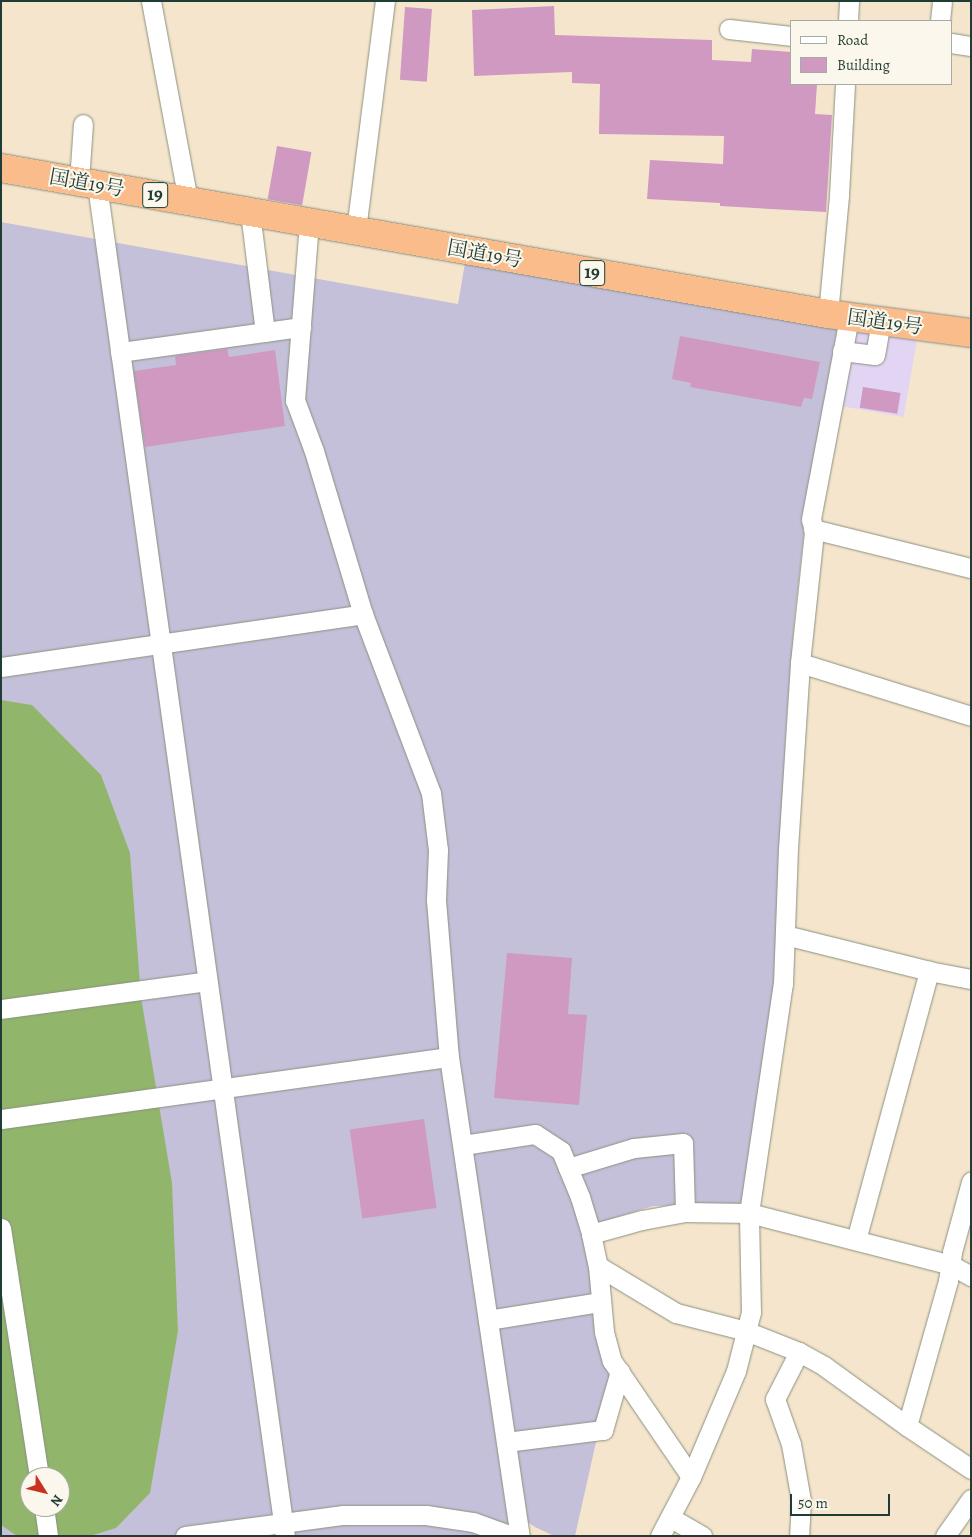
<!DOCTYPE html>
<meta charset="utf-8">
<style>
body{margin:0}
#map{position:relative;width:972px;height:1537px;overflow:hidden;background:#f5e5cc;font-family:Alegreya,"Noto Serif JP",serif}
div>[style]{position:absolute}
[style*='--x']{left:calc(var(--x)*1px);top:calc(var(--y)*1px);width:calc(var(--w)*1px);rotate:calc(var(--a)*1deg)}
.built>*{inset:0;background:#e2d4f3;transform-origin:0 0}
.industrial>*{inset:0;background:#c5c0da}
.forest>*{inset:0;background:#91b66b}
.building>*{inset:0;background:#cf99c2;transform-origin:0 0}
.roads{filter:drop-shadow(0 0 1px #8a9180) drop-shadow(0 0 1px #8a9180)}
.minor>*{height:19px;margin:-9.5px;padding:0 9.5px;transform-origin:9.5px;border-radius:9.5px;background:#fff}
.highway>*{height:28px;margin:-14px;padding:0 14px;transform-origin:14px;border-radius:14px;background:#fabc8b}
span{translate:-50% -50%;white-space:nowrap;text-align:center;line-height:1.15;-webkit-text-stroke:4px #fbf7ec;paint-order:stroke}
.shield-label span{padding:1px 4px;background:#fbf7ec;border:1px solid;border-radius:4px;-webkit-text-stroke-width:0}
.shield-label{font-size:19px;color:#1f3d34;font-weight:700}
.street-label{font-size:20px;color:#1f3d34}
.frame{position:absolute;inset:0;border:2px solid #1f3d34;pointer-events:none}
.legend{position:absolute;left:790px;top:20px;width:162px;height:65px;box-sizing:border-box;background:#fbf7ec;border:1px solid #a3ada2;margin:0;padding:6px 9px;list-style:none;font-size:15px;color:#1f3d34}
.legend li{display:flex;align-items:center;gap:10px;height:25px}
.legend b{width:25px;border:1px solid #a3ada2}
.north{position:absolute;left:20px;top:1467px;width:50px;height:50px;box-sizing:border-box;background:#fbf7ec;border:1px solid #a3ada2;border-radius:50%;rotate:126deg;font-size:14px;font-weight:700;line-height:20px;text-align:center;color:#1f3d34}
.north::after{content:'';display:block;margin:auto;width:18px;height:22px;background:#c8321e;clip-path:polygon(50% 0,100% 100%,50% 72%,0 100%)}
.scale{position:absolute;left:790px;top:1494px;width:100px;height:22px;box-sizing:border-box;border:2px solid #1f3d34;border-top:0;padding-left:6px;font-size:15px;line-height:18px;white-space:nowrap;color:#1f3d34;-webkit-text-stroke:4px #fbf7ec;paint-order:stroke}
</style>
<div id="map">
<div class="built">
<i style="left:853px;top:329px;width:65px;height:78px;rotate:10deg"></i>
</div>
<div class="industrial">
<i style="clip-path:polygon(evenodd,1px 222px,458px 304px,465px 263px,837px 329px,806px 516px,795px 614px,786px 729px,775px 977px,745px 1199px,739px 1204px,653px 1206px,582px 1228px,611px 1375px,575px 1536px,554px 1536px,535px 1527px,509px 1510px,512px 1536px,1px 1536px,1px 222px,30px 1477px,60px 1477px,60px 1507px,30px 1507px,30px 1477px)"></i>
</div>
<div class="forest">
<i style="clip-path:polygon(evenodd,1px 700px,32px 705px,101px 775px,130px 853px,141px 997px,172px 1183px,178px 1331px,150px 1493px,116px 1528px,90px 1536px,17px 1536px,1px 1525px,1px 700px,30px 1477px,60px 1477px,60px 1507px,30px 1507px,30px 1477px)"></i>
</div>
<div class="building">
<i style="clip-path:polygon(554px 6px,555px 35px,712px 40px,712px 60px,751px 62px,752px 49px,791px 52px,791px 84px,817px 84px,815px 114px,832px 115px,826px 212px,720px 206px,720px 203px,647px 199px,650px 160px,723px 164px,724px 136px,599px 134px,600px 84px,572px 83px,572px 72px,474px 76px,472px 10px)"></i>
<i style="left:405px;top:7px;width:27px;height:73px;rotate:4deg"></i>
<i style="left:277px;top:146px;width:35px;height:54px;rotate:10deg"></i>
<i style="clip-path:polygon(680px 336px,820px 362px,812px 399px,804px 398px,801px 407px,690px 387px,691px 383px,672px 379px)"></i>
<i style="clip-path:polygon(227px 349px,229px 357px,275px 350px,285px 426px,145px 447px,134px 371px,176px 365px,175px 356px)"></i>
<i style="left:863px;top:387px;width:38px;height:21px;rotate:9deg"></i>
<i style="clip-path:polygon(507px 953px,572px 958px,568px 1014px,587px 1015px,579px 1105px,494px 1098px)"></i>
<i style="left:424px;top:1119px;width:90px;height:75px;rotate:82deg"></i>
</div>
<div class="roads">
<div class="minor">
<i style="--x:151;--y:1;--w:202;--a:79.5"></i>
<i style="--x:848;--y:21;--w:20;--a:-87"></i>
<i style="--x:940;--y:21;--w:18;--a:-84"></i>
<i style="--x:729;--y:29;--w:62;--a:6.4"></i>
<i style="--x:951;--y:43;--w:20;--a:9"></i>
<i style="--x:79;--y:181;--w:57;--a:-86"></i>
<i style="--x:97;--y:185;--w:1364;--a:82.08"></i>
<i style="--x:250;--y:212;--w:121;--a:82.9"></i>
<i style="--x:309;--y:222;--w:179;--a:94.5"></i>
<i style="--x:295;--y:400;--w:54;--a:69.6"></i>
<i style="--x:314;--y:451;--w:170;--a:73.3"></i>
<i style="--x:363;--y:614;--w:191;--a:69.2"></i>
<i style="--x:431;--y:793;--w:57;--a:83"></i>
<i style="--x:438;--y:850;--w:50;--a:92.3"></i>
<i style="--x:436;--y:900;--w:158;--a:85.3"></i>
<i style="--x:449;--y:1057;--w:484;--a:81.6"></i>
<i style="--x:356;--y:230;--w:231;--a:-82.8"></i>
<i style="--x:828;--y:314;--w:120;--a:-84.7"></i>
<i style="--x:839;--y:195;--w:111;--a:-86.9"></i>
<i style="--x:842;--y:351;--w:33;--a:7"></i>
<i style="--x:875;--y:355;--w:34;--a:-80"></i>
<i style="--x:120;--y:352;--w:183;--a:-7.9"></i>
<i style="--x:813;--y:529;--w:163;--a:13.9"></i>
<i style="--x:800;--y:663;--w:179;--a:17.2"></i>
<i style="--x:1;--y:667;--w:366;--a:-8.3"></i>
<i style="--x:785;--y:935;--w:148;--a:14"></i>
<i style="--x:929;--y:971;--w:43;--a:10.8"></i>
<i style="--x:1;--y:1009;--w:208;--a:-7.7"></i>
<i style="--x:1;--y:1119;--w:452;--a:-7.9"></i>
<i style="--x:463;--y:1145;--w:73;--a:-8.7"></i>
<i style="--x:535;--y:1134;--w:31;--a:33"></i>
<i style="--x:561;--y:1151;--w:50;--a:67.6"></i>
<i style="--x:580;--y:1197;--w:39;--a:73"></i>
<i style="--x:591;--y:1234;--w:33;--a:78"></i>
<i style="--x:598;--y:1266;--w:66;--a:84.8"></i>
<i style="--x:604;--y:1332;--w:30;--a:75"></i>
<i style="--x:612;--y:1361;--w:140;--a:55.7"></i>
<i style="--x:568;--y:1168;--w:69;--a:-16.9"></i>
<i style="--x:634;--y:1148;--w:49;--a:-5.8"></i>
<i style="--x:683;--y:1143;--w:69;--a:88.3"></i>
<i style="--x:1;--y:1228;--w:252;--a:81.3"></i>
<i style="--x:591;--y:1234;--w:53;--a:-15.4"></i>
<i style="--x:642;--y:1220;--w:44;--a:-10.5"></i>
<i style="--x:685;--y:1212;--w:64;--a:0.9"></i>
<i style="--x:749;--y:1213;--w:209;--a:14.4"></i>
<i style="--x:951;--y:1265;--w:23;--a:29"></i>
<i style="--x:856;--y:1240;--w:279;--a:-74.8"></i>
<i style="--x:598;--y:1266;--w:91;--a:31.1"></i>
<i style="--x:676;--y:1313;--w:72;--a:14.4"></i>
<i style="--x:746;--y:1331;--w:57;--a:21.6"></i>
<i style="--x:799;--y:1352;--w:29;--a:29"></i>
<i style="--x:824;--y:1366;--w:102;--a:35.9"></i>
<i style="--x:907;--y:1426;--w:77;--a:33.9"></i>
<i style="--x:488;--y:1320;--w:114;--a:-9.1"></i>
<i style="--x:799;--y:1352;--w:53;--a:117.1"></i>
<i style="--x:775;--y:1399;--w:48;--a:70.4"></i>
<i style="--x:791;--y:1444;--w:57;--a:79.9"></i>
<i style="--x:801;--y:1500;--w:36;--a:93"></i>
<i style="--x:907;--y:1426;--w:151;--a:-74.2"></i>
<i style="--x:948;--y:1281;--w:29;--a:-82"></i>
<i style="--x:952;--y:1252;--w:73;--a:-74.8"></i>
<i style="--x:506;--y:1442;--w:98;--a:-7.1"></i>
<i style="--x:603;--y:1430;--w:61;--a:-73.9"></i>
<i style="--x:44;--y:1507;--w:29;--a:82"></i>
<i style="--x:671;--y:1518;--w:36;--a:30"></i>
<i style="--x:185;--y:1536;--w:158;--a:-7.6"></i>
<i style="--x:342;--y:1515;--w:84;--a:0"></i>
<i style="--x:426;--y:1515;--w:48;--a:8.5"></i>
<i style="--x:473;--y:1522;--w:41;--a:19.7"></i>
<i style="--x:660;--y:1536;--w:67;--a:-62.3"></i>
<i style="--x:691;--y:1477;--w:115;--a:-67"></i>
<i style="--x:736;--y:1371;--w:61;--a:-75.7"></i>
<i style="--x:751;--y:1312;--w:99;--a:-91.2"></i>
<i style="--x:749;--y:1213;--w:232;--a:-81.6"></i>
<i style="--x:783;--y:984;--w:135;--a:-87.9"></i>
<i style="--x:788;--y:849;--w:186;--a:-86.3"></i>
<i style="--x:800;--y:663;--w:133;--a:-83.9"></i>
<i style="--x:814;--y:531;--w:12;--a:-104"></i>
<i style="--x:811;--y:519;--w:206;--a:-79.3"></i>
<i style="--x:945;--y:1536;--w:45;--a:-54.9"></i>
</div>
<div class="highway">
<i style="--x:1;--y:168;--w:840;--a:10.01"></i>
<i style="--x:828;--y:314;--w:144;--a:7.6"></i>
</div>
</div>
<div class="shield-label">
<span style="left:155px;top:195px">19</span>
<span style="left:592px;top:273px">19</span>
</div>
<div class="street-label">
<span style="left:87px;top:183px;rotate:10deg">国道19号</span>
<span style="left:485px;top:254px;rotate:10deg">国道19号</span>
<span style="left:885px;top:322px;rotate:8deg">国道19号</span>
</div>
<div class="frame"></div>
<ul class="legend">
<li><b style="height:6px;background:#fff"></b>Road</li>
<li><b style="height:14px;background:#cf99c2"></b>Building</li>
</ul>
<div class="north">N</div>
<div class="scale">50 m</div>
</div>
